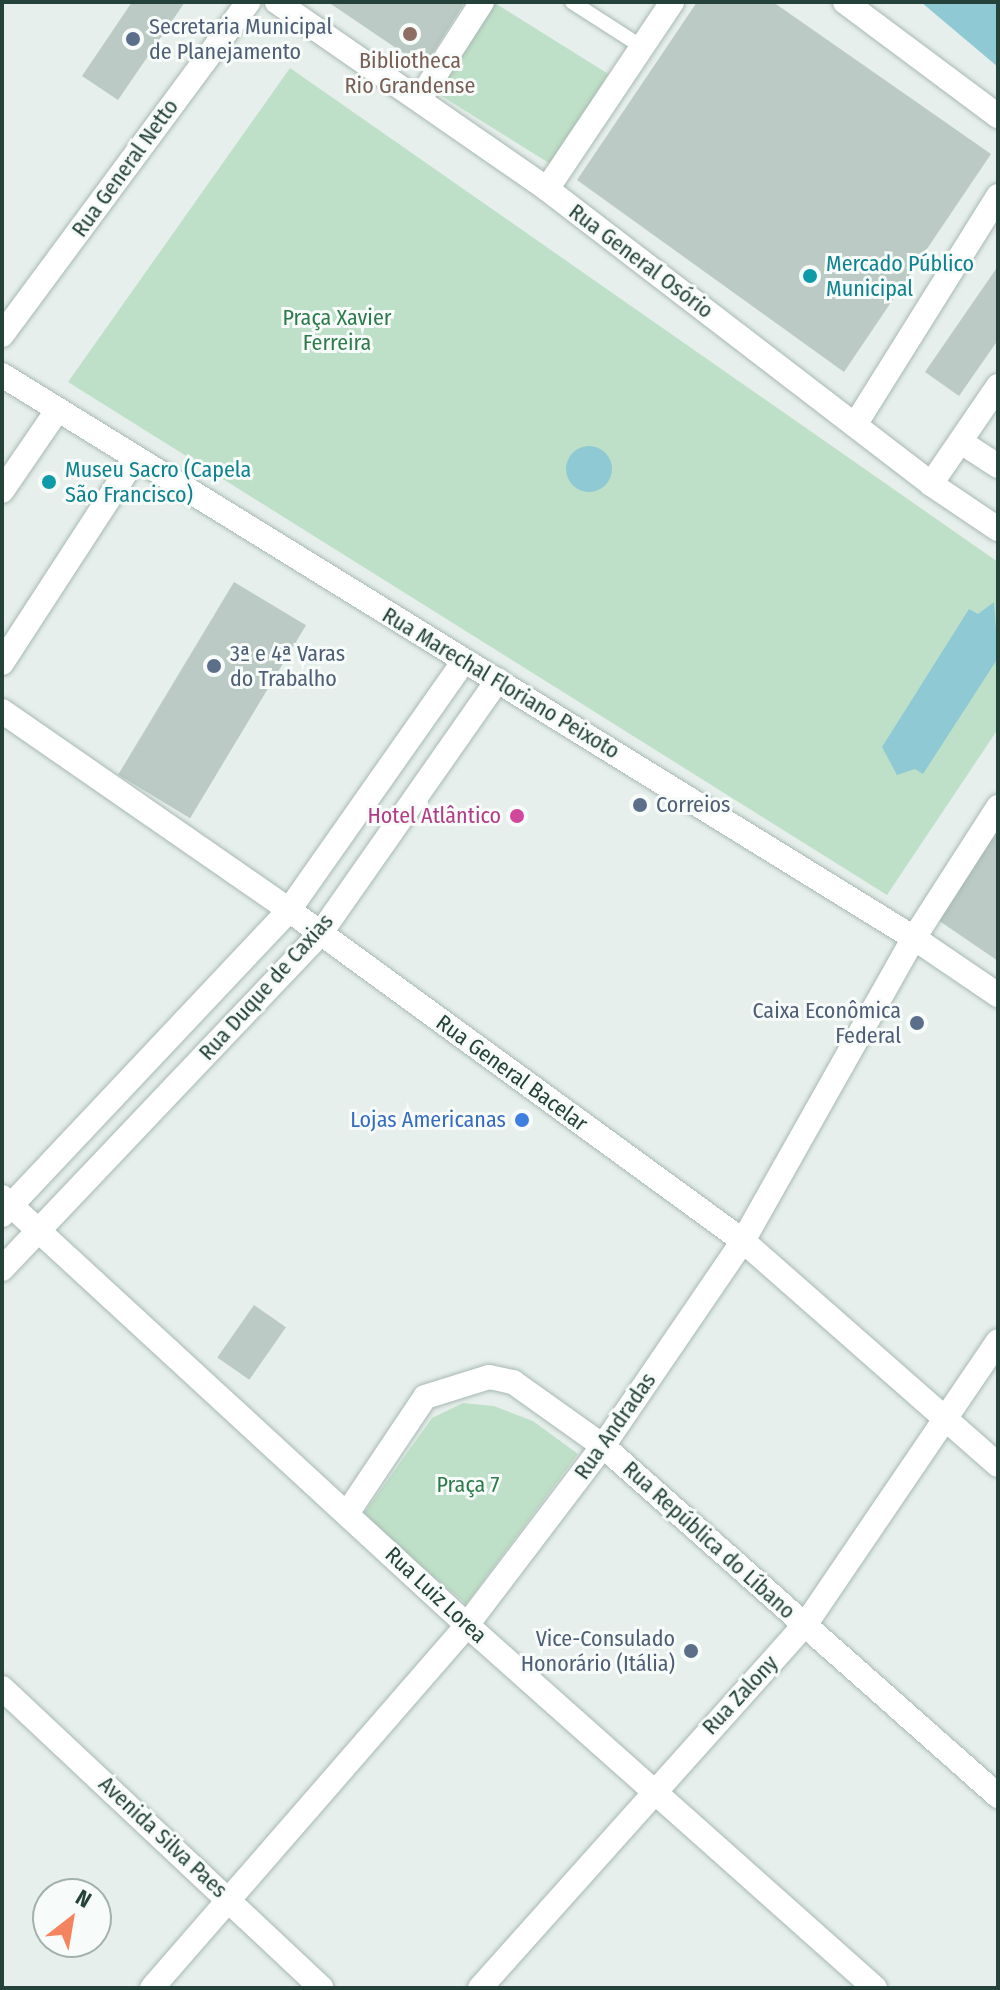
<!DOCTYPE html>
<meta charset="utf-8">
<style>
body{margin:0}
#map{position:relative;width:1000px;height:1990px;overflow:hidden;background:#e6efeb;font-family:"Fira Sans Condensed",sans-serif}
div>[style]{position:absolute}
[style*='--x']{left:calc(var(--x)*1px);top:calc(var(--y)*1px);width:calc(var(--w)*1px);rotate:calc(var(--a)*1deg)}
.green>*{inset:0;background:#bfe0c8;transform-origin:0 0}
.water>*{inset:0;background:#8ec9d4}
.round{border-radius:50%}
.building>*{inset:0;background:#bbcac4;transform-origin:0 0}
.roads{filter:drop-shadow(0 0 2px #a8b8b2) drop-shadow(0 0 2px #a8b8b2)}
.lane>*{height:14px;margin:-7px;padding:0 7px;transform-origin:7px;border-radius:7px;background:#fff}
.street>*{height:24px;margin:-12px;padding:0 12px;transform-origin:12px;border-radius:12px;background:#fff}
.secondary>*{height:24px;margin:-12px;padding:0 12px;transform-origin:12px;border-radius:12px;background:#fff}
.dots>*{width:22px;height:22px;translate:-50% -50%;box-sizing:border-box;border:4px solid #f7fbf9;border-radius:50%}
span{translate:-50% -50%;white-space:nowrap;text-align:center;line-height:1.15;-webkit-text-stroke:6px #f7fbf9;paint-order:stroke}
.service-label{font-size:22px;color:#4e5e75}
.left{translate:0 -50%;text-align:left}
.right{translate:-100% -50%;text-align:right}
.education-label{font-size:22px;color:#785e54}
.street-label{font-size:22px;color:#24423a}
.culture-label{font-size:22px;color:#0d838f}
.park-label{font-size:22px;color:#2d7a4b}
.hotel-label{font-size:22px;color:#b23c85}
.shop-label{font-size:22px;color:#366cbe}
.frame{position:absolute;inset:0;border:4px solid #24423a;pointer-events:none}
.north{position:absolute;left:32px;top:1878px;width:80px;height:80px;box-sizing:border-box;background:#f7fbf9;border:2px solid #a3b1ad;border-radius:50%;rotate:31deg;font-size:22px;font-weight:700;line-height:32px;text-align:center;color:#24423a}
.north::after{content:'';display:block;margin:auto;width:28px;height:36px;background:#f4845f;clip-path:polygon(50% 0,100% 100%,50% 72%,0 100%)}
</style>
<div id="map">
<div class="green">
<i style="left:493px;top:2px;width:136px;height:107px;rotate:32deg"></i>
<i style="clip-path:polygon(290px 68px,998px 562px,998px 729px,887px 895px,68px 382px)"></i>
<i style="clip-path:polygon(463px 1403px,494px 1406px,533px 1421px,578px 1454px,466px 1604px,362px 1516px,432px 1418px)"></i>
</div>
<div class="water">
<i style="clip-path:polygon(921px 2px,998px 2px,998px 67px)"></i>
<i class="round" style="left:566px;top:446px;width:46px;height:46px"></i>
<i style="clip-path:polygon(994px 602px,998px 658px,923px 774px,915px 769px,897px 775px,882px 747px,969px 609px,978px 614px)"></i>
</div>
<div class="building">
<i style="clip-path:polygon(132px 2px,185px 2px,118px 100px,82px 76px)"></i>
<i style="clip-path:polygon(328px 2px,465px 2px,424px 67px)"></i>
<i style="clip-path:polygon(697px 2px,773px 2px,991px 154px,844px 372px,577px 180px)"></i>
<i style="clip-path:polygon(998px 266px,998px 340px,959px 396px,925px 372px)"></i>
<i style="left:234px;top:582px;width:84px;height:225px;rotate:31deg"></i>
<i style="clip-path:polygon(998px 826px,998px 961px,938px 920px)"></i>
<i style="left:254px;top:1305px;width:39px;height:64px;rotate:35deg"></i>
</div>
<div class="roads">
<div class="lane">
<i style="--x:572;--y:2;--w:83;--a:32.7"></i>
</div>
<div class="street">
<i style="--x:845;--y:2;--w:191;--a:36.7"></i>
<i style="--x:421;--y:97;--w:113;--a:-57.3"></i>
<i style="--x:547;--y:189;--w:225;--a:-56.2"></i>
<i style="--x:855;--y:425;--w:270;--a:-58"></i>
<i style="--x:961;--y:442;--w:44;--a:33"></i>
<i style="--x:931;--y:484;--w:81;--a:33.9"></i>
<i style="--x:2;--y:491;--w:96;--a:-55.6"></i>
<i style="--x:2;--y:663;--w:244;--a:-57"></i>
<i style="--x:2;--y:711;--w:349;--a:34.7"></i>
<i style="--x:289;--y:910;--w:562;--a:36.09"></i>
<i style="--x:743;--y:1241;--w:339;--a:41.3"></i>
<i style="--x:2;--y:1197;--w:632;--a:42.63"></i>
<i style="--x:467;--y:1625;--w:546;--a:41.66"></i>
<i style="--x:2;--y:1215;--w:419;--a:-46.7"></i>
<i style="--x:289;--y:910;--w:304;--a:-54.9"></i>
<i style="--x:2;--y:1269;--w:462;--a:-46.5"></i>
<i style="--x:320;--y:934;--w:310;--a:-55"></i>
<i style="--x:348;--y:1512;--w:138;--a:-56.2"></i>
<i style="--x:425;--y:1397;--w:67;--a:-17.4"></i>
<i style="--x:489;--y:1377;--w:25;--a:12"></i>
<i style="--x:513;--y:1382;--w:110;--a:35.4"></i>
<i style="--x:603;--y:1446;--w:528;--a:41.54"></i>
<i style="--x:152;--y:1988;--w:481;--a:-49"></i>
<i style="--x:467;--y:1625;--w:225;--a:-52.8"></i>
<i style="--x:603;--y:1446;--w:248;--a:-55.7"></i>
<i style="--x:743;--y:1241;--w:348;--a:-60.6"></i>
<i style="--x:914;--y:938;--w:156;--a:-57.3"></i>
<i style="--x:480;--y:1988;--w:487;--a:-48.2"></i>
<i style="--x:805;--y:1625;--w:343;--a:-55.8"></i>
</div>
<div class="secondary">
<i style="--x:277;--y:2;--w:328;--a:34.7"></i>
<i style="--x:547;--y:189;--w:484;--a:37.5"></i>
<i style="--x:931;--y:484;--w:119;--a:-55.6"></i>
<i style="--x:2;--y:335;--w:414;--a:-53.5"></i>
<i style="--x:2;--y:375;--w:1072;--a:31.69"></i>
<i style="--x:914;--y:938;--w:102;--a:34.2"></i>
<i style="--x:2;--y:1688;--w:438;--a:43.2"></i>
</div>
</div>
<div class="dots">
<i style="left:410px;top:34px;background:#8d6e63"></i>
<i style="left:133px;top:39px;background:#5c6f8a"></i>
<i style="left:810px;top:276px;background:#0f9aa8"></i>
<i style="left:49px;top:482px;background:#0f9aa8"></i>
<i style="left:214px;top:666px;background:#5c6f8a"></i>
<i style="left:640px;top:805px;background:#5c6f8a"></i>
<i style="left:517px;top:816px;background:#d1479c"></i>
<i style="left:917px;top:1023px;background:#5c6f8a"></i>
<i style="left:522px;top:1120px;background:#3f7fe0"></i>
<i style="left:691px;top:1651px;background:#5c6f8a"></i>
</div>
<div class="service-label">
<span class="left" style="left:149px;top:39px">Secretaria Municipal<br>de Planejamento</span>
<span class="left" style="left:230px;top:666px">3ª e 4ª Varas<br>do Trabalho</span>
<span class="left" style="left:656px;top:805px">Correios</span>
<span class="right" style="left:901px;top:1023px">Caixa Econômica<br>Federal</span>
<span class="right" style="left:675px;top:1651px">Vice-Consulado<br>Honorário (Itália)</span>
</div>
<div class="education-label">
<span style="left:410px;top:73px">Bibliotheca<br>Rio Grandense</span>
</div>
<div class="street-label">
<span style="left:125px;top:168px;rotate:-54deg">Rua General Netto</span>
<span style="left:641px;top:261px;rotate:37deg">Rua General Osório</span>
<span style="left:501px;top:683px;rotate:31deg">Rua Marechal Floriano Peixoto</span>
<span style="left:266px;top:987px;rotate:-48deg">Rua Duque de Caxias</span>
<span style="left:512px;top:1073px;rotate:36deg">Rua General Bacelar</span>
<span style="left:615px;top:1426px;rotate:-55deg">Rua Andradas</span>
<span style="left:709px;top:1540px;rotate:42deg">Rua República do Líbano</span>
<span style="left:436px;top:1595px;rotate:43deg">Rua Luiz Lorea</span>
<span style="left:740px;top:1695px;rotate:-47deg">Rua Zalony</span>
<span style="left:163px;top:1837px;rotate:43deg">Avenida Silva Paes</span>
</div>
<div class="culture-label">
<span class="left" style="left:826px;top:276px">Mercado Público<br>Municipal</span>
<span class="left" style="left:65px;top:482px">Museu Sacro (Capela<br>São Francisco)</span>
</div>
<div class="park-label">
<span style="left:337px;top:330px">Praça Xavier<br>Ferreira</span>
<span style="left:468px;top:1485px">Praça 7</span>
</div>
<div class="hotel-label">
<span class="right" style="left:501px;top:816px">Hotel Atlântico</span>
</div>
<div class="shop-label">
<span class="right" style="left:506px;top:1120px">Lojas Americanas</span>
</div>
<div class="frame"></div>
<div class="north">N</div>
</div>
